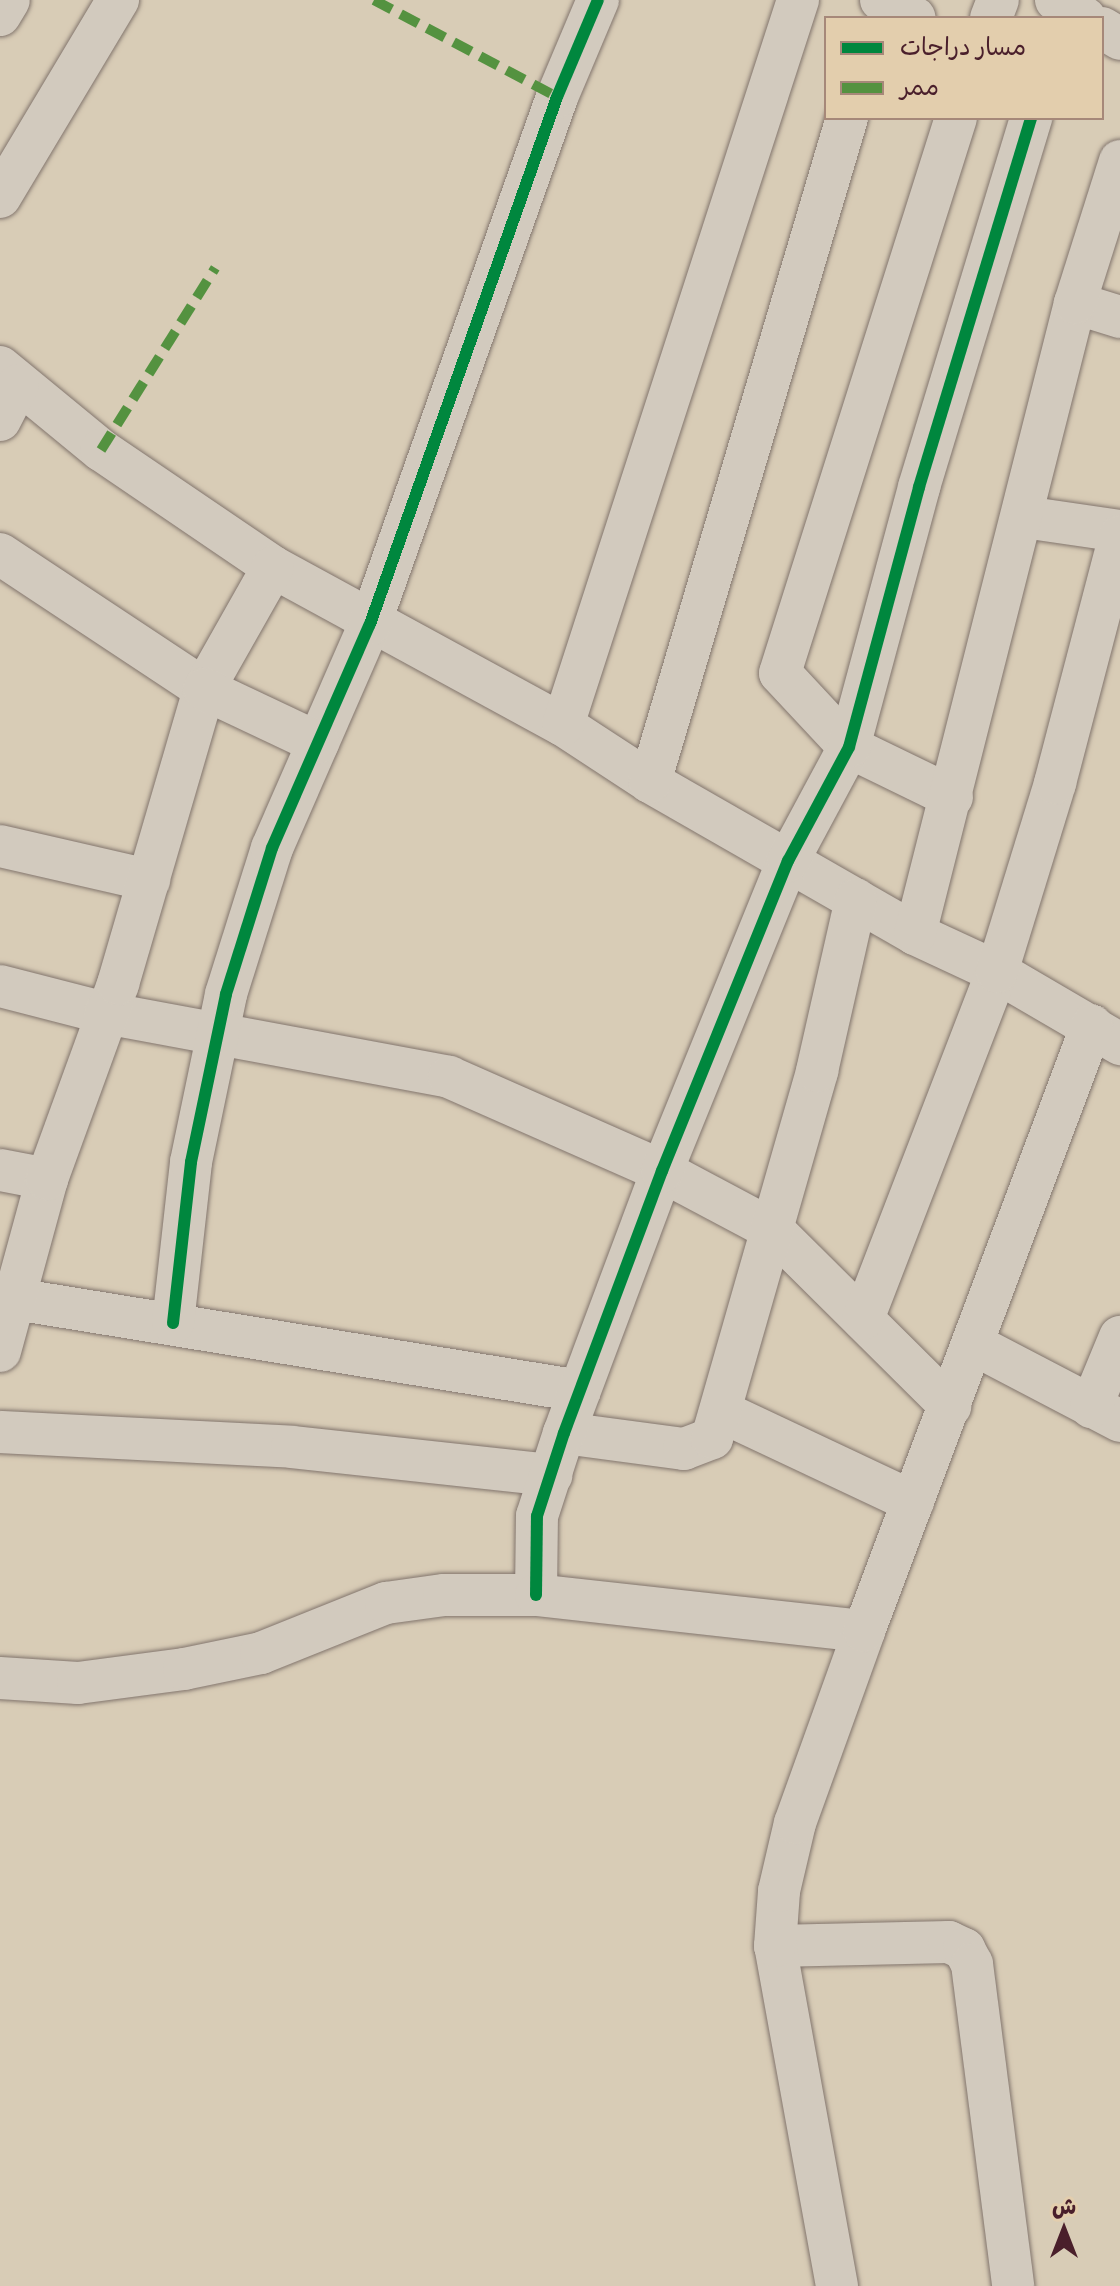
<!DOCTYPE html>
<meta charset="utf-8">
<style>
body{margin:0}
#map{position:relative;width:1120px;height:2286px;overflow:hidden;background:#d8ccb6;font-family:"Patrick Hand","Playpen Sans Arabic",sans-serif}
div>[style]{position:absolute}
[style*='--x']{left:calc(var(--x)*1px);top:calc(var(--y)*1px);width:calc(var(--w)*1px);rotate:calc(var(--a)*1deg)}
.roads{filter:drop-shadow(0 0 2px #82756d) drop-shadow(0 0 2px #82756d)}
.minor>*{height:42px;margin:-21px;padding:0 21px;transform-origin:21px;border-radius:21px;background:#d2cabe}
.quiet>*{height:10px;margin-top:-5px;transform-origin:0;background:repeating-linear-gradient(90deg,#549240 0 20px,transparent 0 30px)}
.cycleway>*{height:12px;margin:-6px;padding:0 6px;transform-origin:6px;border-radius:6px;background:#00873e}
span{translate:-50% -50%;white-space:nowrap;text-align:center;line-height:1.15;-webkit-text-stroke:8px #e3cead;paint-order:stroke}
.legend{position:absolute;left:824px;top:16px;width:280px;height:104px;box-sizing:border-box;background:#e3cead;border:2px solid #a68879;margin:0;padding:10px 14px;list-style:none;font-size:24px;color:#4a1f2b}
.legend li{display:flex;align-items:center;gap:16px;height:40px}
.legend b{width:40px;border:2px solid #a68879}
.north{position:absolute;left:1024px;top:2190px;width:80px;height:80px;-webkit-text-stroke:6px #e3cead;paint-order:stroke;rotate:0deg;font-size:22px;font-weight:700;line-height:32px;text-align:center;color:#4a1f2b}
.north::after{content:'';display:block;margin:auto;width:28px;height:36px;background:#4a1f2b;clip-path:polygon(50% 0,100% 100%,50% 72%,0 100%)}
</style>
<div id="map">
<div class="roads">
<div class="minor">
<i style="--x:881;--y:0;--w:38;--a:28"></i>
<i style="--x:1056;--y:0;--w:34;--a:32"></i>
<i style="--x:0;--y:15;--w:17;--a:-59"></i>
<i style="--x:991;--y:18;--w:19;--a:-69"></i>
<i style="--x:1102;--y:28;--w:21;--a:31"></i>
<i style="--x:0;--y:197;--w:230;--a:-59.1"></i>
<i style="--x:1075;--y:303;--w:47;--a:17.3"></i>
<i style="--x:0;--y:367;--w:131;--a:39.4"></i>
<i style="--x:101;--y:450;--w:208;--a:34.2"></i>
<i style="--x:273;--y:567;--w:330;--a:28.6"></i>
<i style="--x:563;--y:725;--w:104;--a:33.2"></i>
<i style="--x:650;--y:782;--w:305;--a:29.8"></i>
<i style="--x:915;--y:934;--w:90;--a:24.9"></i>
<i style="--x:997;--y:972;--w:143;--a:30.3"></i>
<i style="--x:0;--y:420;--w:39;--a:-63"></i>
<i style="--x:1024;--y:517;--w:97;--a:8.3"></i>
<i style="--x:0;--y:554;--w:245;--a:33.5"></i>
<i style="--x:204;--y:689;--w:140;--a:-60.5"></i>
<i style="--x:563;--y:725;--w:762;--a:-72.04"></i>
<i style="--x:650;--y:782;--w:693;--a:-73.48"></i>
<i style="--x:952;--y:797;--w:114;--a:-154.1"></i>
<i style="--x:849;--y:747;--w:101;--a:-133"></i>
<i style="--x:780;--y:673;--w:582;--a:-72.41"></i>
<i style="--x:0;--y:846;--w:153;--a:12.9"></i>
<i style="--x:915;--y:934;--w:651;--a:-75.77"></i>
<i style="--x:1075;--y:303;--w:149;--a:-72.4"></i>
<i style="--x:0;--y:986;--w:108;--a:14.4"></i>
<i style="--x:105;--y:1013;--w:350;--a:10.5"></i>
<i style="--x:449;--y:1077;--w:233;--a:23.8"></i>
<i style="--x:662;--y:1171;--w:126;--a:28"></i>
<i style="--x:773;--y:1230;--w:250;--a:44.8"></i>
<i style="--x:0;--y:1170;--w:48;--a:10.8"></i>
<i style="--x:15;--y:1299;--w:572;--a:9.25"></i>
<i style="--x:863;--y:1319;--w:372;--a:-68.9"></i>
<i style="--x:997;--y:972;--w:198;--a:-72.9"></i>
<i style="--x:1055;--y:783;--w:255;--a:-75.3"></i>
<i style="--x:173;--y:1323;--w:162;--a:-83.6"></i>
<i style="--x:191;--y:1162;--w:172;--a:-78.2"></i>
<i style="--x:226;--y:994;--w:153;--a:-72.5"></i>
<i style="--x:272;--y:848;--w:244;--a:-66.4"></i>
<i style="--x:370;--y:624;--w:559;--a:-70.46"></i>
<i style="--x:557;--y:97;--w:105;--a:-67.1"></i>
<i style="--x:973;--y:1344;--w:166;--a:27.6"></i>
<i style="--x:0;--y:1351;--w:178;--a:-74.7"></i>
<i style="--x:47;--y:1179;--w:208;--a:-70"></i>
<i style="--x:118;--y:984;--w:307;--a:-73.7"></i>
<i style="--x:204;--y:689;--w:126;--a:25.3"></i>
<i style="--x:1091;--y:1407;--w:76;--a:-67.5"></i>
<i style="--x:722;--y:1412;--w:211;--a:25.2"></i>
<i style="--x:0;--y:1432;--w:292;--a:2.9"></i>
<i style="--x:292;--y:1447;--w:261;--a:6.2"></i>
<i style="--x:564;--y:1433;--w:121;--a:7.6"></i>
<i style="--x:684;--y:1449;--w:30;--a:-21"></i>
<i style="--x:712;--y:1438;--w:382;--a:-74"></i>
<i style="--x:817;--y:1071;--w:176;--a:-77.2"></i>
<i style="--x:536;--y:1595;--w:79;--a:-89.3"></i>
<i style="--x:537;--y:1516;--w:87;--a:-72"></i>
<i style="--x:564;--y:1433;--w:280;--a:-69.5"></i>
<i style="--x:662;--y:1171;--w:335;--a:-67.9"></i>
<i style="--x:788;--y:861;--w:129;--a:-61.8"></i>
<i style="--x:849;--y:747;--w:269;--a:-74.9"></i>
<i style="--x:919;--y:487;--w:386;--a:-73.1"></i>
<i style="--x:0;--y:1678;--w:78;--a:3.7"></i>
<i style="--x:78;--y:1683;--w:107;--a:-7.5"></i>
<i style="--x:184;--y:1669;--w:79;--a:-11.7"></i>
<i style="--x:261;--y:1653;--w:135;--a:-21.8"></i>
<i style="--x:386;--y:1603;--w:59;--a:-7.9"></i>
<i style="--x:444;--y:1595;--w:92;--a:0"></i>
<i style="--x:536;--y:1595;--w:330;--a:6.3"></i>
<i style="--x:775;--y:1946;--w:174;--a:-1.3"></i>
<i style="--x:949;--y:1942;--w:17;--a:25"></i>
<i style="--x:964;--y:1949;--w:17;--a:62"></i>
<i style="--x:972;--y:1964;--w:325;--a:82.7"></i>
<i style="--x:837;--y:2286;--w:346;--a:-100.3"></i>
<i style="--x:775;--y:1946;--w:55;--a:-85.8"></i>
<i style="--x:779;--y:1891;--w:70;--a:-76.8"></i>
<i style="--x:795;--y:1823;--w:204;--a:-70.2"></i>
<i style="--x:864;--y:1631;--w:647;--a:-69.38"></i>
</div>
</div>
<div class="quiet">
<i style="--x:374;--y:0;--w:207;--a:27.9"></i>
<i style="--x:101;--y:450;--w:215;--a:-57.9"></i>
</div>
<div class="cycleway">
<i style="--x:173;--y:1323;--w:162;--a:-83.6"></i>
<i style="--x:191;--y:1162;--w:172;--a:-78.2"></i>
<i style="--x:226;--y:994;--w:153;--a:-72.5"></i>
<i style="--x:272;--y:848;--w:244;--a:-66.4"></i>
<i style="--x:370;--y:624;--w:559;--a:-70.46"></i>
<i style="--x:557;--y:97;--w:105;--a:-67.1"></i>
<i style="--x:536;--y:1595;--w:79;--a:-89.3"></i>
<i style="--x:537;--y:1516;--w:87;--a:-72"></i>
<i style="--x:564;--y:1433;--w:280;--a:-69.5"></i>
<i style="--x:662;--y:1171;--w:335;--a:-67.9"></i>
<i style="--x:788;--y:861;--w:129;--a:-61.8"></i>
<i style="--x:849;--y:747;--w:269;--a:-74.9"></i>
<i style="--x:919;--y:487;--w:386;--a:-73.1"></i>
</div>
<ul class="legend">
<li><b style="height:10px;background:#00873e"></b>مسار دراجات</li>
<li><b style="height:10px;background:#549240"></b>ممر</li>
</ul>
<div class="north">ش</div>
</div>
